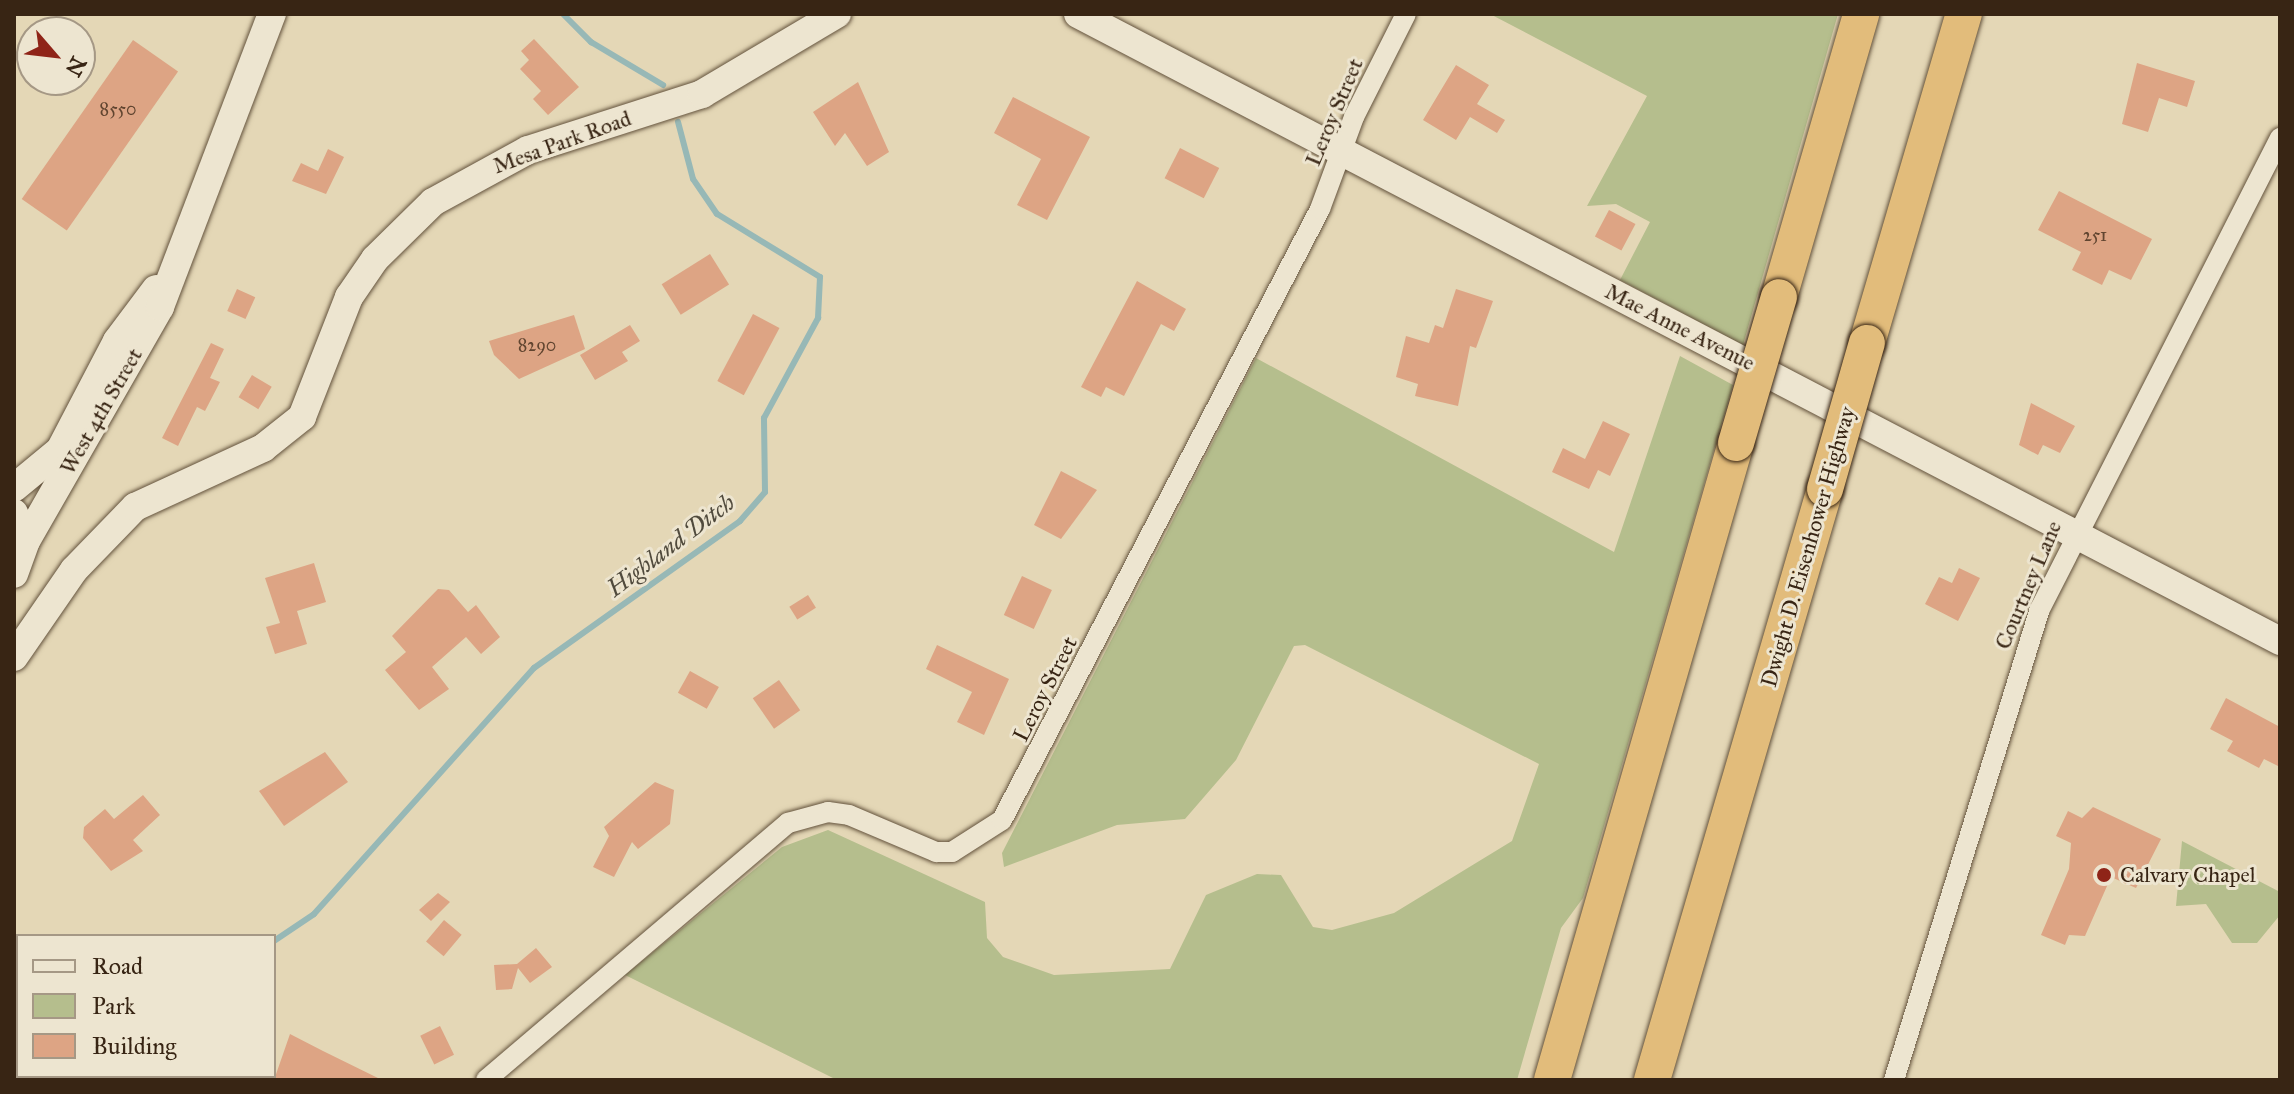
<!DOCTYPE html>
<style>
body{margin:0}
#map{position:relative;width:2294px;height:1094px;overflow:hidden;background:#e4d7b6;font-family:"IM FELL Great Primer",serif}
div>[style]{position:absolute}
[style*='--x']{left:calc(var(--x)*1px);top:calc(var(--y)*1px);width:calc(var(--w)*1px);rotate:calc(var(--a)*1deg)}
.green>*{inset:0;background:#b5be8d}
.stream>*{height:6px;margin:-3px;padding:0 3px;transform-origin:3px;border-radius:3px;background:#97b8b6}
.building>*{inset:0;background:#dda484;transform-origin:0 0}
.roads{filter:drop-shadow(0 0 2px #63523c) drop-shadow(0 0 2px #63523c)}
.street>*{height:20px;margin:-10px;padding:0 10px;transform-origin:10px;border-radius:10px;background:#ede5d0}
.secondary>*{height:28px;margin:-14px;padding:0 14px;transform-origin:14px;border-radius:14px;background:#ede5d0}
.highway>*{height:36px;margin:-18px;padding:0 18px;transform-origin:18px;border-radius:18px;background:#e2bc7b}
.bridges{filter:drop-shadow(0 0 2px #382514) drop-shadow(0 0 2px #382514)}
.highway-bridge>*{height:36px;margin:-18px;padding:0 18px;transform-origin:18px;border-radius:18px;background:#e2bc7b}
.dots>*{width:22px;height:22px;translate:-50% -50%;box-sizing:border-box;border:4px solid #ede5d0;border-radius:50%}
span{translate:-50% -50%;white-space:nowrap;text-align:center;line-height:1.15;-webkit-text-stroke:6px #ede5d0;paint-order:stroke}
.number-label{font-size:18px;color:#614530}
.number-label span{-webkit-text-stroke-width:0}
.street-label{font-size:22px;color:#382514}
.poi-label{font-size:22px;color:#382514}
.left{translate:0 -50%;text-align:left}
.water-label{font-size:24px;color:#504a3c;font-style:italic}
.frame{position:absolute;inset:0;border:16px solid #382514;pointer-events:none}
.legend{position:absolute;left:16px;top:934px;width:260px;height:144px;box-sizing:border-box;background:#ede5d0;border:2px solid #a59885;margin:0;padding:10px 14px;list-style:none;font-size:24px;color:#382514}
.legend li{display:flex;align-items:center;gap:16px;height:40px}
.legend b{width:40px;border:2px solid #a59885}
.north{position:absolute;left:16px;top:16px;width:80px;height:80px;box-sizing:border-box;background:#ede5d0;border:2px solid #a59885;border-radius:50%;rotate:118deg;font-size:22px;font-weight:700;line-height:32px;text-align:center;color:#382514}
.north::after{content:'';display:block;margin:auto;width:28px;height:36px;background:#8f2418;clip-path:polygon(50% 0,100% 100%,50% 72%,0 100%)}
</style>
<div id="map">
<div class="green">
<i style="clip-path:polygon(1490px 14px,1838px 14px,1743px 345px,1620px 280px,1650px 222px,1616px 204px,1587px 206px,1647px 96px)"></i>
<i style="clip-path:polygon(1680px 356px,1733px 385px,1583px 898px,1561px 928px,1517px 1080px,837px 1080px,625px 975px,782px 847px,828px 830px,985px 902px,987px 938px,1003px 957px,1054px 975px,1170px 969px,1206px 895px,1257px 874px,1281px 875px,1313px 927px,1332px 930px,1394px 913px,1512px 841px,1539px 764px,1305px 645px,1294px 646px,1236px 760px,1185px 819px,1117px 825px,1004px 867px,1002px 853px,1256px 358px,1614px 552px)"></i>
<i style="clip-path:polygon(2182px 841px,2280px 892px,2280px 915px,2257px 943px,2232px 943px,2206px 904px,2176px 906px)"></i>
</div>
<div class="stream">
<i style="--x:563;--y:14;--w:40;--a:45"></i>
<i style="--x:591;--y:42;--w:84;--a:30.8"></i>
<i style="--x:274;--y:941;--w:48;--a:-34"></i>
<i style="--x:314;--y:914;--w:330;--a:-48.2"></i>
<i style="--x:534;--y:668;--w:253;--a:-35.5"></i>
<i style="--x:740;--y:521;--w:38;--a:-49"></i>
<i style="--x:765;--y:492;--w:74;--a:-90.8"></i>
<i style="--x:764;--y:418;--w:114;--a:-61.6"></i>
<i style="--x:818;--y:318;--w:41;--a:-87.2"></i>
<i style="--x:820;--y:277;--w:121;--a:-148.5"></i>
<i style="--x:717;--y:214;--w:42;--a:-124.4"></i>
<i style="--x:693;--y:179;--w:59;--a:-104.7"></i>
<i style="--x:155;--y:1080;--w:5;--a:-53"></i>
</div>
<div class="building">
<i style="clip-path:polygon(534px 39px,579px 87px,548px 115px,533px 99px,541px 91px,520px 69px,529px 60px,521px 51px)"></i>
<i style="left:133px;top:40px;width:55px;height:194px;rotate:35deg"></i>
<i style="clip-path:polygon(2137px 63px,2195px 81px,2187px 107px,2159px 98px,2148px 132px,2122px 124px)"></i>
<i style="clip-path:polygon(1456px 65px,1489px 85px,1477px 104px,1505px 120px,1497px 133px,1470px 117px,1456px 140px,1423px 120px)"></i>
<i style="clip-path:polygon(858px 82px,889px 152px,867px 166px,845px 133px,835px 146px,813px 112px)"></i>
<i style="clip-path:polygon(1013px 97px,1090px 137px,1047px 220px,1017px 205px,1041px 159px,994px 133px)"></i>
<i style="left:1180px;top:148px;width:44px;height:34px;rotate:27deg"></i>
<i style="clip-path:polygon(328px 149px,344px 157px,326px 194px,292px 181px,301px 163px,318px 171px)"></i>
<i style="clip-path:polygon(2059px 191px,2152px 239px,2131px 280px,2109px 270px,2102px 285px,2072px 270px,2081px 252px,2038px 230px)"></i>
<i style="left:1609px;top:210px;width:30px;height:30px;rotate:28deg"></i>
<i style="left:710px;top:254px;width:36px;height:57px;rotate:58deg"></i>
<i style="clip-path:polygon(1137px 281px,1186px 309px,1174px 331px,1161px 324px,1124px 396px,1106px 387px,1101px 397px,1081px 387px)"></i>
<i style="left:237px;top:289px;width:20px;height:24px;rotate:24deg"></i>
<i style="clip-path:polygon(1456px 289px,1493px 301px,1476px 348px,1470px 346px,1458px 406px,1415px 396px,1418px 384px,1396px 377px,1406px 336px,1429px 343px,1435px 325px,1443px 328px)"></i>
<i style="left:753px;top:314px;width:30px;height:76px;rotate:28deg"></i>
<i style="clip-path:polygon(574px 315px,585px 349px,519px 379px,494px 355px,489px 341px)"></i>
<i style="clip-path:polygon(630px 325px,640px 341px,622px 352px,628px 361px,595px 380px,580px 355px)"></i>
<i style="clip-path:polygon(211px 343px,224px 349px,210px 378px,220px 382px,205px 411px,197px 407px,178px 446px,162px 438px)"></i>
<i style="left:252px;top:375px;width:23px;height:26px;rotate:31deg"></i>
<i style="clip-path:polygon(2031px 403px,2075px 426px,2060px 453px,2043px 445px,2038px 455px,2019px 445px)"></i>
<i style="clip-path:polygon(1603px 421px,1630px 434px,1610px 476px,1598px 470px,1589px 489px,1552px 472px,1563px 448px,1585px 459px)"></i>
<i style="clip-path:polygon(1061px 471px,1097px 490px,1061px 539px,1034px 525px)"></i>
<i style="clip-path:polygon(314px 563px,326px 602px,297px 611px,307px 644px,275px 654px,266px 627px,280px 623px,265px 578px)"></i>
<i style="clip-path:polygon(1959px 568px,1980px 578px,1958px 621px,1925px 604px,1939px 577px,1952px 583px)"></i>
<i style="left:1022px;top:576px;width:33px;height:43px;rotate:25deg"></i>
<i style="clip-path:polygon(438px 589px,449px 590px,468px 612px,476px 605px,500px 637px,481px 654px,466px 637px,432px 667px,449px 689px,419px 710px,385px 670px,406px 652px,392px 636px)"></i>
<i style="left:808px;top:595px;width:15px;height:22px;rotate:58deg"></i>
<i style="clip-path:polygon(937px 645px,1009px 679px,984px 735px,957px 722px,972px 692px,926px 669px)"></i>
<i style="left:690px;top:671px;width:33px;height:25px;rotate:29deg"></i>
<i style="left:779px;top:680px;width:37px;height:32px;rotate:55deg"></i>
<i style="clip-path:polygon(2226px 698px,2280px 727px,2280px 767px,2264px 759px,2259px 768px,2227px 751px,2233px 741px,2210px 729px)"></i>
<i style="clip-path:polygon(325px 752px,348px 782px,284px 826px,259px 791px)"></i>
<i style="clip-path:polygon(655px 782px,674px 790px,670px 824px,638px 849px,632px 842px,614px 877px,593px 867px,609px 836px,604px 827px)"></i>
<i style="clip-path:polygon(143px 795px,160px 815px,133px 840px,143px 851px,111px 871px,83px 838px,84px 827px,105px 809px,114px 819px)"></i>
<i style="clip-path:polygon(2093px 807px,2161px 839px,2136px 888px,2111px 877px,2085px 936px,2069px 935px,2065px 945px,2041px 935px,2069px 869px,2071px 843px,2056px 836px,2068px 811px,2082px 818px)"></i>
<i style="clip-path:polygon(438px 893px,450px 902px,431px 921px,419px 910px)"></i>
<i style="left:444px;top:920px;width:23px;height:28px;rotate:40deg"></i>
<i style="clip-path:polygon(536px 948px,552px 967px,530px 983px,518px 968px,512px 989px,496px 990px,494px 965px,517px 964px)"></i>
<i style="left:440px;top:1026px;width:32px;height:22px;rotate:64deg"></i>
<i style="clip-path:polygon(290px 1034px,323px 1051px,382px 1080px,274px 1080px)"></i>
</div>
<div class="roads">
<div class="street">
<i style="--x:49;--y:1076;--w:6;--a:45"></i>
<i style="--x:93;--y:1080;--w:5;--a:-53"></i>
<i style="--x:486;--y:1080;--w:397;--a:-40.4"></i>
<i style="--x:788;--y:823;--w:41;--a:-15.4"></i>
<i style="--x:828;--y:812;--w:21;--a:8"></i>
<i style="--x:849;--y:815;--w:95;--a:23"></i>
<i style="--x:936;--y:852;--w:16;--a:0"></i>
<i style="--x:952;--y:852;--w:59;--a:-32.6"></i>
<i style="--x:1002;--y:820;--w:689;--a:-62.5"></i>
<i style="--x:1320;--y:209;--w:98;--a:-69.7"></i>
<i style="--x:1354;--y:117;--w:115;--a:-63.2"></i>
<i style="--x:1894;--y:1080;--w:493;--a:-72.8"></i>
<i style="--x:2040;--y:609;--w:529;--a:-63"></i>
</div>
<div class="secondary">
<i style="--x:1078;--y:14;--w:1356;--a:27.55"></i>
<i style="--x:14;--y:488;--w:60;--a:-39.6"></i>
<i style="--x:60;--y:450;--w:123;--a:-62.4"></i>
<i style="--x:117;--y:341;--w:65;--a:-53.1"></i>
<i style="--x:14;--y:513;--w:30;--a:67"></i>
<i style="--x:26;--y:541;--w:35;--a:110"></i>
<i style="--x:26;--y:541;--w:270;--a:-60.2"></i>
<i style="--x:160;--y:307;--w:314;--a:-69.1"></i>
<i style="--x:14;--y:657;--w:106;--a:-55.4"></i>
<i style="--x:74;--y:570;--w:88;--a:-45.9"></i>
<i style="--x:135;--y:507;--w:141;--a:-24.7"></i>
<i style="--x:263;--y:448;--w:50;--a:-38.5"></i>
<i style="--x:302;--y:417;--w:129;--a:-68.6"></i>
<i style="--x:349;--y:297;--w:46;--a:-55.6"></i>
<i style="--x:375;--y:259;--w:81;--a:-44.5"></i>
<i style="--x:433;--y:202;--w:108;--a:-28.7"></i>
<i style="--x:528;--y:150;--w:183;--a:-17.8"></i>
<i style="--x:702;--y:94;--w:157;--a:-30.7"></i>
</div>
<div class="highway">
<i style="--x:1779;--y:297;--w:295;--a:-73.8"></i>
<i style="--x:1867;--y:343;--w:343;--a:-73.6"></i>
<i style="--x:1552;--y:1080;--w:663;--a:-73.89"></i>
<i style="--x:1652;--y:1080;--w:616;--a:-73.68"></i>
</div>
</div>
<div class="bridges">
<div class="highway-bridge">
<i style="--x:1736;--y:443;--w:152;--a:-73.6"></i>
<i style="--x:1825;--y:489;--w:152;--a:-74"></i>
</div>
</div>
<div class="dots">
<i style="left:2104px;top:875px;background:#8f2418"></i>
</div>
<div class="number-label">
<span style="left:118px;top:109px">8550</span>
<span style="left:2095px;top:235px">251</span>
<span style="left:537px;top:345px">8290</span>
</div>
<div class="street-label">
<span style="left:1334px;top:112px;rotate:-67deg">Leroy Street</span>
<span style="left:562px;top:142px;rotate:-20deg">Mesa Park Road</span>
<span style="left:1680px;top:327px;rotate:27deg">Mae Anne Avenue</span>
<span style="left:101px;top:411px;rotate:-60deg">West 4th Street</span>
<span style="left:1808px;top:547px;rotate:-74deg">Dwight D. Eisenhower Highway</span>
<span style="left:2028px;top:585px;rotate:-67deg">Courtney Lane</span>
<span style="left:1045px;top:689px;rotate:-63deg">Leroy Street</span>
</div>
<div class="poi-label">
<span class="left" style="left:2120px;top:875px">Calvary Chapel</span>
</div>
<div class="water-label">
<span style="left:671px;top:546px;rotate:-37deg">Highland Ditch</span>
</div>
<div class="frame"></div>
<ul class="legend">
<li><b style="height:10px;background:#ede5d0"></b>Road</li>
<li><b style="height:22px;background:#b5be8d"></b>Park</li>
<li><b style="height:22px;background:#dda484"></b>Building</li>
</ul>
<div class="north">N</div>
</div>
